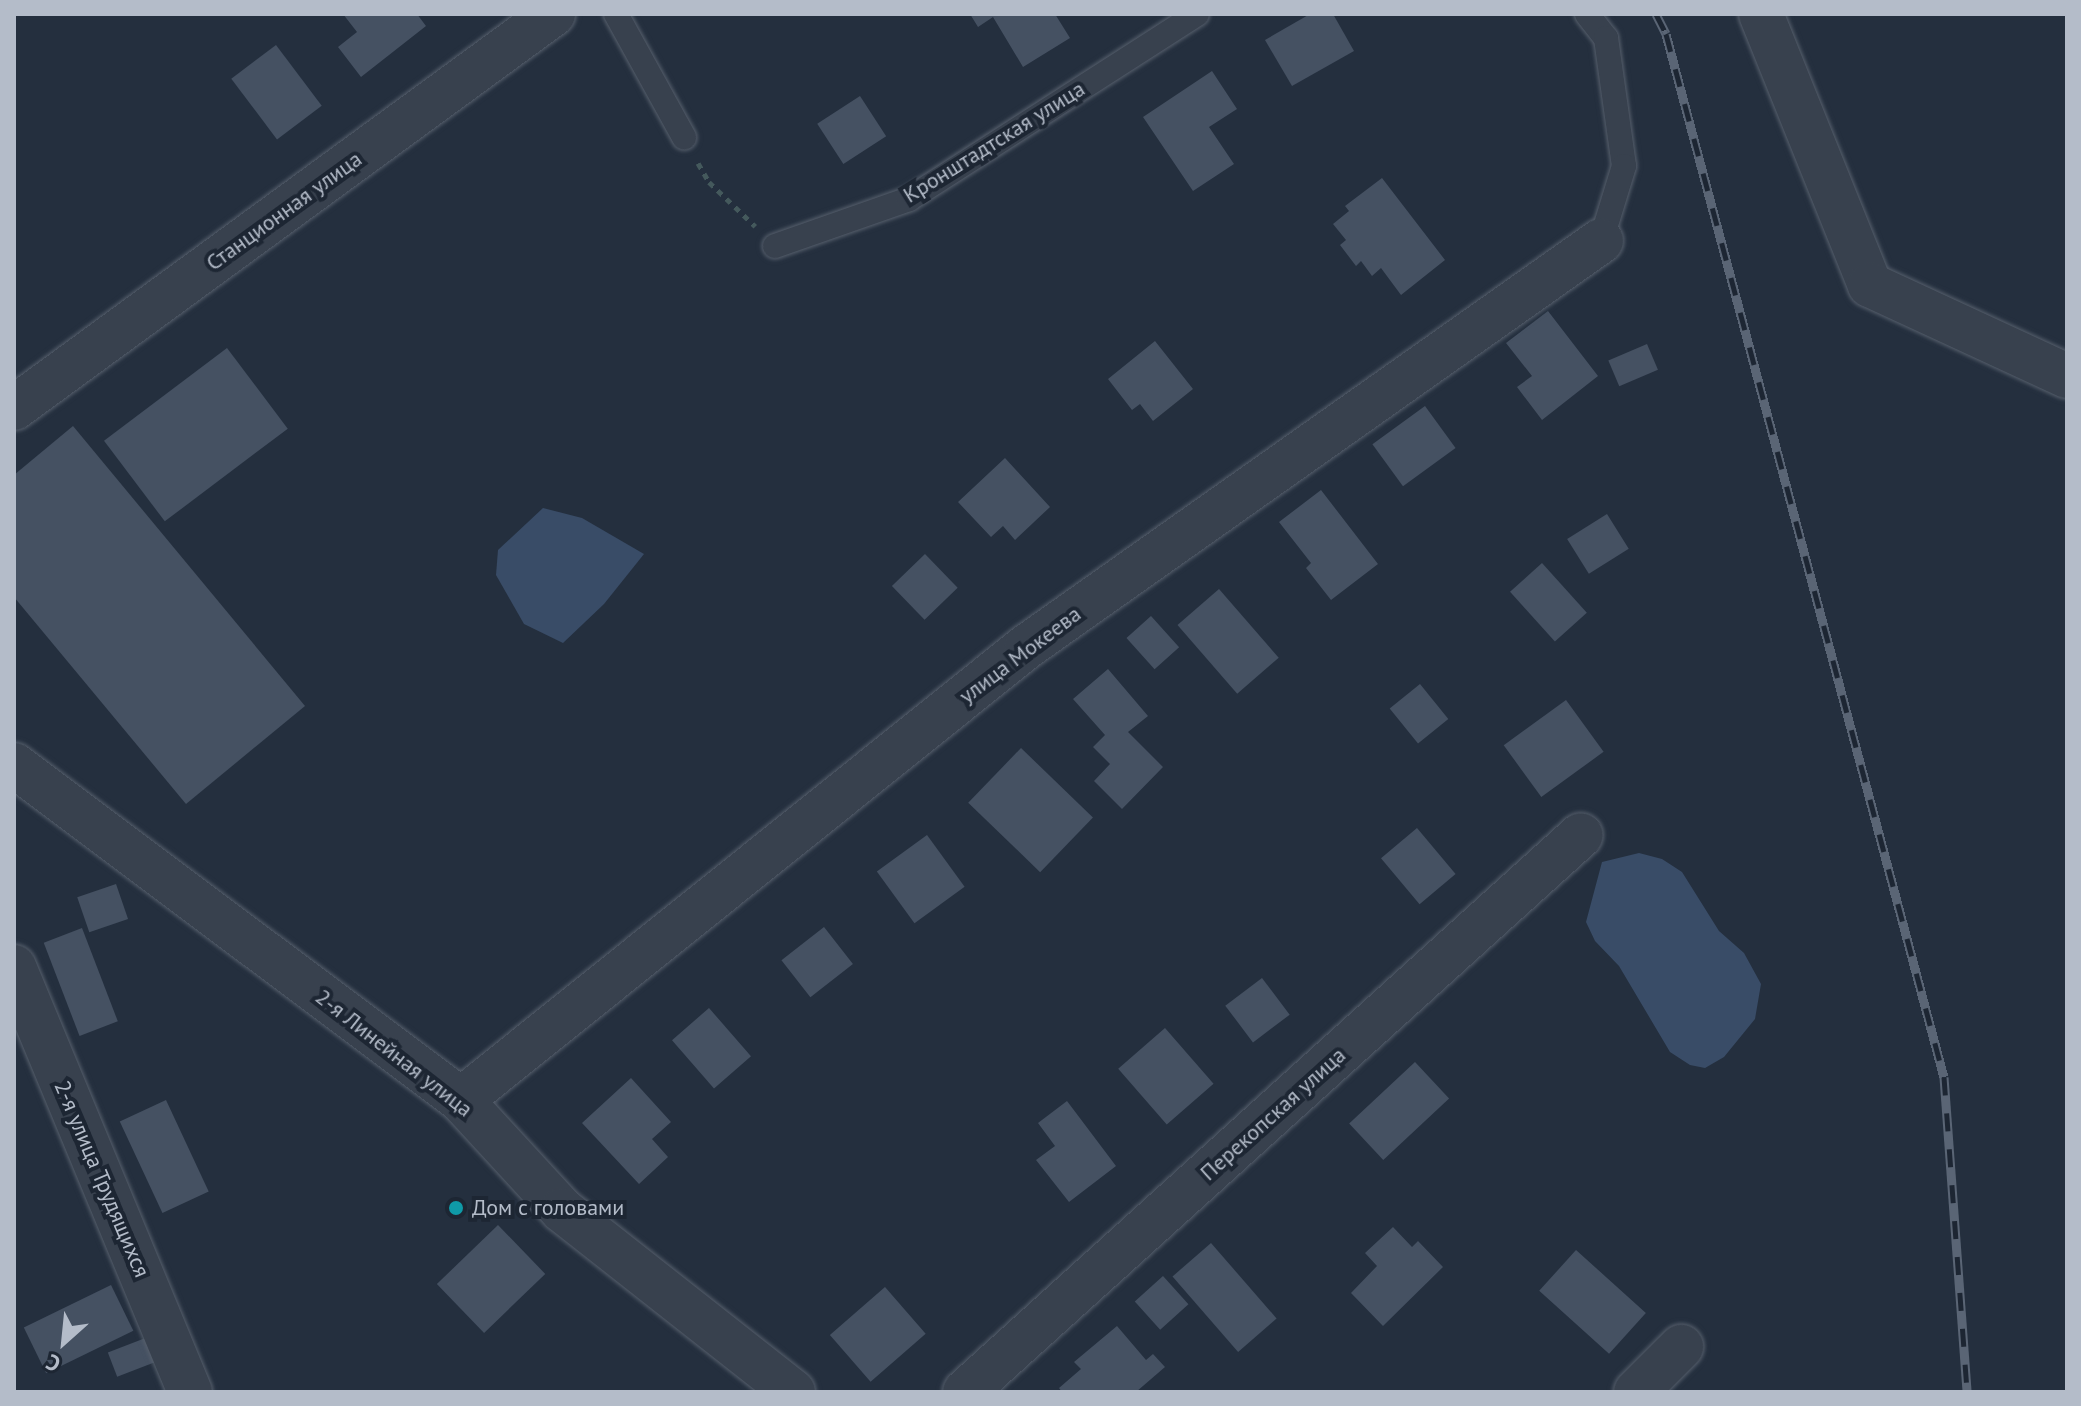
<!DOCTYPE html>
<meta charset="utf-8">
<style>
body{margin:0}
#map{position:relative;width:2081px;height:1406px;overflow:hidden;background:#242f3e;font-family:"PT Sans",sans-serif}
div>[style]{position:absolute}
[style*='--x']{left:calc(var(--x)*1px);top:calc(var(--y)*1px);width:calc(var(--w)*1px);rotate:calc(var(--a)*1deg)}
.water>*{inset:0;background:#394c67}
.building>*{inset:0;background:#455162;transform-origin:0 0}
.path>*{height:5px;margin-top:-2.5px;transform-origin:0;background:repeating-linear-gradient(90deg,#44595c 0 6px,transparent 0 12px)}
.roads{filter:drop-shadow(0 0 2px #565f6c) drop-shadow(0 0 2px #565f6c)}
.service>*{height:24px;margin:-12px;padding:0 12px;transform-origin:12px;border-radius:12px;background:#38414e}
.minor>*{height:44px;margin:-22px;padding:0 22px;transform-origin:22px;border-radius:22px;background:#38414e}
.rail>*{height:9px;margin-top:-4.5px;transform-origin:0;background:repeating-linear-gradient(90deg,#1d2633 0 18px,#5a6575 0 36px);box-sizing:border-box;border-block:2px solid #5a6575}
.dots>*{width:22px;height:22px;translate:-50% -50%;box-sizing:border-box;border:4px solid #1d2633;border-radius:50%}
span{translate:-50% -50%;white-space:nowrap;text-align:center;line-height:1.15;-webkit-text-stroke:8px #1d2633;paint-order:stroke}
.street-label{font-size:22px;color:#b4bcc9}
.poi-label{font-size:22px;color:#b4bcc9}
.left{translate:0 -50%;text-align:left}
.frame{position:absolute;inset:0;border:16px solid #b4bcc9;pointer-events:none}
.north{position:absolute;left:24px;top:1302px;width:80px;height:80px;-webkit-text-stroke:6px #1d2633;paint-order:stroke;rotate:207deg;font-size:22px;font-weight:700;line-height:32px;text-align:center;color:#b4bcc9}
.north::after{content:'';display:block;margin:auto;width:28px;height:36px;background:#b4bcc9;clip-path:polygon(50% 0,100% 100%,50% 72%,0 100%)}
</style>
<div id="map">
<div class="water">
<i style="clip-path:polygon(543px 508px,582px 518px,644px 554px,604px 604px,563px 643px,524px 624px,496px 575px,498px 550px)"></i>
<i style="clip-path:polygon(1639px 853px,1662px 859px,1682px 872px,1719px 931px,1744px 953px,1761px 984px,1755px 1019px,1724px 1057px,1705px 1068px,1690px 1065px,1670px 1052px,1619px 966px,1595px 941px,1586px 922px,1602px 862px)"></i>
</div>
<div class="building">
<i style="clip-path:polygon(343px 14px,417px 14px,426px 26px,361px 77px,338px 47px,357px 32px)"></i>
<i style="clip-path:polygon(970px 14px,1055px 14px,1070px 38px,1023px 67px,993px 17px,978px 27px)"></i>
<i style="clip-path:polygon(1310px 14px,1333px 14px,1354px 51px,1292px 86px,1265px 40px)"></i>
<i style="left:276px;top:45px;width:76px;height:56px;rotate:53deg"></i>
<i style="clip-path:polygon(1212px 71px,1237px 109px,1209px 127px,1234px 164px,1193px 191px,1143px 117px)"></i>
<i style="left:860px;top:96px;width:48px;height:51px;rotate:57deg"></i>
<i style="clip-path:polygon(1382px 178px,1445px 260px,1401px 295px,1381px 268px,1372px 276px,1361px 261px,1356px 266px,1340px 245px,1346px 240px,1333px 224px,1349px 211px,1345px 206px)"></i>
<i style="clip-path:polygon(1548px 311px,1598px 376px,1542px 420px,1517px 387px,1532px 376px,1506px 343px)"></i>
<i style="clip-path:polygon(1155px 341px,1193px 389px,1153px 421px,1140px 404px,1132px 410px,1108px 379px)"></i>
<i style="left:1647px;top:344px;width:28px;height:42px;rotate:67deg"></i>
<i style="left:227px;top:348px;width:101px;height:154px;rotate:53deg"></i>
<i style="left:1425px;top:406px;width:52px;height:65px;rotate:54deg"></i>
<i style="clip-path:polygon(73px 426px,305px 706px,186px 804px,14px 597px,14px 475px)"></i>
<i style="clip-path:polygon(1005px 458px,1050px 507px,1015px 540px,1003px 526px,991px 537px,958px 502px)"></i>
<i style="clip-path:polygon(1321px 490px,1378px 564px,1331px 600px,1306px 568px,1311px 563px,1279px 522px)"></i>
<i style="left:1607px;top:514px;width:41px;height:47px;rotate:58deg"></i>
<i style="left:925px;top:554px;width:47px;height:46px;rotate:46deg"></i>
<i style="left:1542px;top:563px;width:67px;height:43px;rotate:48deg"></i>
<i style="left:1219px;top:589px;width:91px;height:55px;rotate:49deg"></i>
<i style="left:1151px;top:616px;width:42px;height:33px;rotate:48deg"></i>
<i style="clip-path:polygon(1108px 669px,1148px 716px,1128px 732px,1163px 767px,1122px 809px,1094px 781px,1110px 764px,1093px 747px,1105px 735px,1073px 699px)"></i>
<i style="left:1420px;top:684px;width:45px;height:39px;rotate:51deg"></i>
<i style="left:1566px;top:700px;width:64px;height:77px;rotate:54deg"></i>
<i style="left:1021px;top:748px;width:100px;height:76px;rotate:44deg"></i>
<i style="left:1417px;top:828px;width:60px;height:47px;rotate:50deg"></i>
<i style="left:927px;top:835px;width:64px;height:62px;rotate:54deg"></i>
<i style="left:116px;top:884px;width:37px;height:41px;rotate:71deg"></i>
<i style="left:824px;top:927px;width:47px;height:54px;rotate:52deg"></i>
<i style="left:82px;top:928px;width:100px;height:41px;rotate:69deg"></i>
<i style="left:1262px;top:978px;width:46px;height:46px;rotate:53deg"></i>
<i style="left:709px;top:1008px;width:64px;height:49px;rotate:49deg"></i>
<i style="left:1165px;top:1028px;width:74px;height:62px;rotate:49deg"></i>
<i style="left:1415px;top:1062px;width:50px;height:90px;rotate:47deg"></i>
<i style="clip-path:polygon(631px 1078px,671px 1122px,652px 1139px,668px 1157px,639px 1184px,582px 1123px)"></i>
<i style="left:166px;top:1100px;width:101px;height:51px;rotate:65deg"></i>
<i style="clip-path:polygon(1067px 1101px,1116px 1166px,1069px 1202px,1036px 1160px,1055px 1146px,1038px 1123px)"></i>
<i style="left:498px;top:1225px;width:68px;height:85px;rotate:46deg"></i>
<i style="clip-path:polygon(1393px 1227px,1412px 1247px,1418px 1241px,1443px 1267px,1383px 1326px,1351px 1293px,1377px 1266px,1365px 1253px)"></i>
<i style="left:1211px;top:1243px;width:100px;height:51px;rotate:49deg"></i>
<i style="left:1576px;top:1250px;width:94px;height:55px;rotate:42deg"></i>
<i style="left:1163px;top:1276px;width:38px;height:38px;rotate:48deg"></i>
<i style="left:111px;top:1285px;width:51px;height:97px;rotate:64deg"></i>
<i style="left:885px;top:1287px;width:62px;height:73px;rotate:49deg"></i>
<i style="clip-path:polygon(1117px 1326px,1146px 1360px,1153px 1354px,1165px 1367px,1136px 1392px,1062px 1392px,1059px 1388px,1081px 1369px,1074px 1362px)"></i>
<i style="left:148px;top:1337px;width:26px;height:43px;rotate:69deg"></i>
</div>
<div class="path">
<i style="--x:698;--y:163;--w:22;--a:60"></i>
<i style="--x:709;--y:182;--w:64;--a:43.7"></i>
</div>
<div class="roads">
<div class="service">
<i style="--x:616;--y:14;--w:141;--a:61.1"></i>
<i style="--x:1587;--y:14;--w:31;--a:52"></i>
<i style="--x:1606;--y:38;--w:129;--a:82"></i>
<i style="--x:1624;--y:166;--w:78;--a:107"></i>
<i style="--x:775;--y:246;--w:142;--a:-19.3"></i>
<i style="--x:909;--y:199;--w:342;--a:-32.7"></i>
</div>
<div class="minor">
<i style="--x:1761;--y:14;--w:292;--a:68.1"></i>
<i style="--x:1870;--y:285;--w:217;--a:24.8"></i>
<i style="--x:14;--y:408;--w:668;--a:-36.17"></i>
<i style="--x:14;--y:765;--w:559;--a:36.85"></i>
<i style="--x:461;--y:1100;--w:149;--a:47.4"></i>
<i style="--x:562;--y:1210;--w:294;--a:38.2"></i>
<i style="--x:14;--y:967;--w:460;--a:67.5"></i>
<i style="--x:461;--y:1100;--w:724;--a:-38.72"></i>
<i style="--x:1026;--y:647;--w:704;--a:-35.23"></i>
<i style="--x:965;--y:1392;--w:830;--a:-42.12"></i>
<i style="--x:1636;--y:1392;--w:64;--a:-45"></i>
</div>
</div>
<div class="rail">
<i style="--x:1656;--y:14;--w:22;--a:63"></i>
<i style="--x:1666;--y:34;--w:1079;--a:75.08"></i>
<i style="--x:1944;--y:1077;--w:316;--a:85.8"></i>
</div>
<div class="dots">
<i style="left:456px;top:1208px;background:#0f9aa8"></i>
</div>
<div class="street-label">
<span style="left:994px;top:142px;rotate:-32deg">Кронштадтская улица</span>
<span style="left:284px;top:211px;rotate:-36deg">Станционная улица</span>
<span style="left:1020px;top:655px;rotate:-37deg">улица Мокеева</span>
<span style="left:394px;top:1053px;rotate:38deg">2-я Линейная улица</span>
<span style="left:1273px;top:1114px;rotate:-42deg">Перекопская улица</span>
<span style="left:102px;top:1179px;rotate:67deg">2-я улица Трудящихся</span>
</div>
<div class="poi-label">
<span class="left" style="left:472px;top:1208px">Дом с головами</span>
</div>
<div class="frame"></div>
<div class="north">С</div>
</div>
